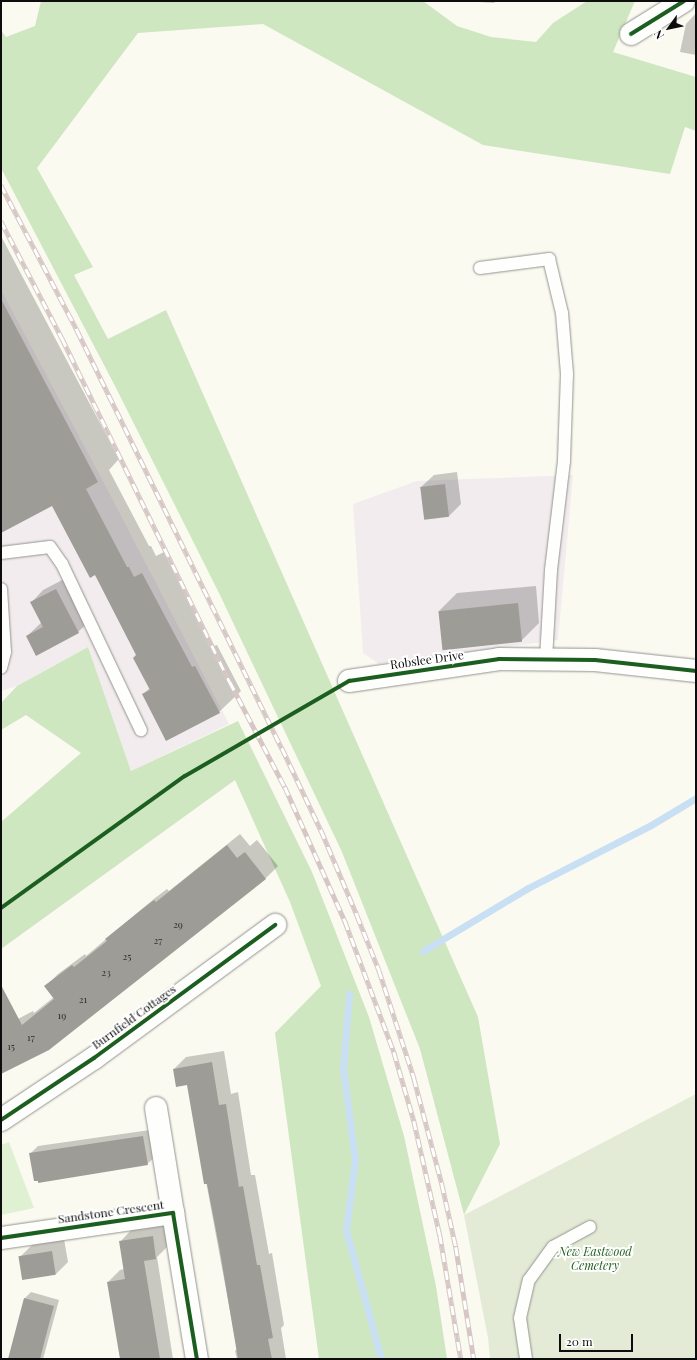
<!DOCTYPE html>
<style>
body{margin:0}
#map{position:relative;width:697px;height:1360px;overflow:hidden;background:#fafaf1;font-family:"Playfair Display",serif}
div>[style]{position:absolute}
[style*='--x']{left:calc(var(--x)*1px);top:calc(var(--y)*1px);width:calc(var(--w)*1px);rotate:calc(var(--a)*1deg)}
.industrial>*{inset:0;background:#f2ecee}
.green>*{inset:0;background:#e0f0d2}
.forest>*{inset:0;background:#cfe7c0}
.cemetery>*{inset:0;background:#e3ebd6}
.shadow>*{inset:0;background:#0003}
.stream>*{height:7px;margin:-3.5px;padding:0 3.5px;transform-origin:3.5px;border-radius:3.5px;background:#c9dff3}
.building>*{inset:0;background:#9d9c97;transform-origin:0 0}
.roads{filter:drop-shadow(0 0 1px #949490) drop-shadow(0 0 1px #949490)}
.service>*{height:12px;margin:-6px;padding:0 6px;transform-origin:6px;border-radius:6px;background:#fefefd}
.minor>*{height:22px;margin:-11px;padding:0 11px;transform-origin:11px;border-radius:11px;background:#fefefd}
.rail>*{height:4.5px;margin-top:-2.25px;transform-origin:0;background:repeating-linear-gradient(90deg,#fff 0 9px,#d6c7c5 0 18px);box-sizing:border-box;border-block:1px solid #d6c7c5}
.cycleway>*{height:4px;margin:-2px;padding:0 2px;transform-origin:2px;border-radius:2px;background:#1b5e20}
span{translate:-50% -50%;white-space:nowrap;text-align:center;line-height:1.15;-webkit-text-stroke:4px #fff;paint-order:stroke}
.number-label{font-size:10px;color:#313130}
.number-label span{-webkit-text-stroke-width:0}
.street-label{font-size:12px;color:#0d0d0d}
.park-label{font-size:12px;color:#246220;font-style:italic}
.frame{position:absolute;inset:0;border:2px solid #0d0d0d;pointer-events:none}
.north{position:absolute;left:649px;top:8px;width:40px;height:40px;-webkit-text-stroke:3px #fff;paint-order:stroke;rotate:237deg;font-size:11px;font-weight:700;line-height:16px;text-align:center;color:#0d0d0d}
.north::after{content:'';display:block;margin:auto;width:14px;height:18px;background:#0d0d0d;clip-path:polygon(50% 0,100% 100%,50% 72%,0 100%)}
.scale{position:absolute;left:559px;top:1334px;width:74px;height:18px;box-sizing:border-box;border:2px solid #0d0d0d;border-top:0;padding-left:5px;font-size:12px;line-height:14px;white-space:nowrap;color:#0d0d0d;-webkit-text-stroke:3px #fff;paint-order:stroke}
</style>
<div id="map">
<div class="industrial">
<i style="clip-path:polygon(1px 290px,105px 485px,229px 724px,131px 771px,88px 647px,17px 686px,1px 691px)"></i>
<i style="clip-path:polygon(573px 475px,558px 640px,379px 664px,363px 653px,353px 504px,417px 481px)"></i>
</div>
<div class="green">
<i style="clip-path:polygon(9px 1142px,34px 1208px,1px 1215px,1px 1145px)"></i>
</div>
<div class="forest">
<i style="clip-path:polygon(41px 1px,423px 1px,457px 26px,491px 37px,536px 42px,553px 23px,587px 1px,635px 1px,613px 52px,696px 77px,696px 131px,685px 127px,670px 174px,483px 145px,263px 24px,138px 33px,37px 168px,93px 267px,74px 275px,108px 339px,166px 310px,478px 1017px,500px 1144px,464px 1215px,420px 1049px,342px 852px,219px 593px,115px 386px,1px 168px,1px 30px,6px 37px,35px 26px)"></i>
<i style="clip-path:polygon(88px 647px,131px 771px,238px 721px,312px 872px,369px 1017px,404px 1136px,436px 1286px,447px 1359px,319px 1359px,275px 1033px,321px 986px,290px 902px,235px 780px,1px 949px,1px 822px,81px 753px,26px 715px,1px 730px,1px 703px,17px 686px)"></i>
</div>
<div class="cemetery">
<i style="clip-path:polygon(696px 1094px,696px 1359px,490px 1359px,488px 1338px,464px 1215px)"></i>
</div>
<div class="shadow">
<i style="clip-path:polygon(465px 1px,496px 1px,494px 3px)"></i>
<i style="clip-path:polygon(696px 13px,696px 55px,680px 52px,686px 24px)"></i>
<i style="clip-path:polygon(1px 236px,119px 459px,109px 470px,149px 546px,151px 546px,156px 556px,164px 552px,214px 646px,217px 645px,241px 691px,219px 712px,143px 694px,150px 688px,137px 654px,95px 574px,53px 505px,1px 532px)"></i>
<i style="clip-path:polygon(457px 472px,461px 504px,449px 516px,421px 487px,434px 475px)"></i>
<i style="clip-path:polygon(68px 577px,91px 620px,78px 632px,27px 636px,42px 622px,31px 603px,43px 590px)"></i>
<i style="clip-path:polygon(536px 586px,539px 623px,521px 641px,439px 611px,457px 593px)"></i>
<i style="clip-path:polygon(240px 834px,250px 846px,257px 840px,278px 866px,266px 878px,48px 1049px,1px 1060px,1px 1028px,33px 1011px,34px 1013px,54px 997px,46px 986px,58px 974px,85px 954px,86px 956px,155px 898px,167px 889px,169px 891px)"></i>
<i style="clip-path:polygon(224px 1051px,231px 1094px,238px 1092px,251px 1175px,255px 1175px,269px 1254px,272px 1253px,284px 1325px,281px 1328px,286px 1359px,237px 1359px,235px 1351px,237px 1349px,188px 1084px,174px 1069px,186px 1057px)"></i>
<i style="clip-path:polygon(150px 1130px,155px 1157px,147px 1164px,30px 1154px,38px 1146px)"></i>
<i style="clip-path:polygon(165px 1224px,168px 1246px,157px 1257px,173px 1359px,121px 1359px,108px 1282px,120px 1270px,124px 1269px,120px 1242px,132px 1229px)"></i>
<i style="clip-path:polygon(64px 1239px,68px 1262px,56px 1274px,20px 1257px,32px 1245px)"></i>
<i style="clip-path:polygon(31px 1292px,59px 1300px,43px 1359px,9px 1359px,25px 1298px)"></i>
</div>
<div class="stream">
<i style="--x:423;--y:951;--w:122;--a:-31"></i>
<i style="--x:528;--y:888;--w:138;--a:-27.1"></i>
<i style="--x:651;--y:825;--w:52;--a:-31"></i>
<i style="--x:349;--y:994;--w:74;--a:94.6"></i>
<i style="--x:343;--y:1068;--w:93;--a:82.6"></i>
<i style="--x:355;--y:1160;--w:71;--a:97.3"></i>
<i style="--x:346;--y:1230;--w:134;--a:74.8"></i>
</div>
<div class="building">
<i style="clip-path:polygon(1px 299px,98px 482px,86px 489px,127px 567px,129px 567px,134px 577px,142px 573px,192px 667px,195px 666px,220px 713px,166px 741px,142px 694px,150px 690px,133px 658px,136px 655px,95px 575px,90px 578px,52px 506px,1px 533px)"></i>
<i style="left:445px;top:484px;width:33px;height:25px;rotate:83deg"></i>
<i style="clip-path:polygon(56px 589px,79px 633px,36px 656px,26px 636px,43px 627px,30px 602px)"></i>
<i style="left:518px;top:603px;width:39px;height:80px;rotate:84deg"></i>
<i style="clip-path:polygon(227px 845px,237px 858px,245px 852px,266px 879px,49px 1050px,1px 1074px,1px 985px,22px 1025px,54px 999px,44px 986px,72px 965px,74px 967px,107px 941px,105px 939px,141px 910px,154px 900px,156px 902px)"></i>
<i style="clip-path:polygon(212px 1062px,219px 1105px,226px 1104px,239px 1187px,243px 1186px,257px 1265px,260px 1265px,273px 1338px,268px 1339px,272px 1359px,238px 1359px,219px 1246px,207px 1184px,204px 1184px,187px 1085px,176px 1087px,173px 1069px)"></i>
<i style="clip-path:polygon(143px 1136px,148px 1165px,38px 1183px,38px 1181px,34px 1181px,29px 1153px)"></i>
<i style="clip-path:polygon(153px 1236px,156px 1259px,144px 1261px,160px 1359px,120px 1359px,107px 1282px,125px 1279px,119px 1241px)"></i>
<i style="left:52px;top:1251px;width:24px;height:34px;rotate:81deg"></i>
<i style="clip-path:polygon(24px 1298px,54px 1306px,49px 1324px,40px 1359px,8px 1359px)"></i>
</div>
<div class="roads">
<div class="service">
<i style="--x:480;--y:268;--w:70;--a:-7.4"></i>
<i style="--x:549;--y:259;--w:56;--a:76.5"></i>
<i style="--x:562;--y:313;--w:61;--a:85.3"></i>
<i style="--x:567;--y:374;--w:87;--a:92"></i>
<i style="--x:564;--y:461;--w:110;--a:96.8"></i>
<i style="--x:551;--y:570;--w:90;--a:93.2"></i>
<i style="--x:1;--y:553;--w:49;--a:-7"></i>
<i style="--x:50;--y:547;--w:21;--a:55"></i>
<i style="--x:62;--y:564;--w:184;--a:64.6"></i>
<i style="--x:1;--y:589;--w:63;--a:86.4"></i>
<i style="--x:5;--y:652;--w:16;--a:104"></i>
<i style="--x:526;--y:1359;--w:41;--a:-98.3"></i>
<i style="--x:520;--y:1318;--w:39;--a:-77"></i>
<i style="--x:529;--y:1280;--w:41;--a:-54"></i>
<i style="--x:553;--y:1247;--w:42;--a:-28.4"></i>
</div>
<div class="minor">
<i style="--x:631;--y:34;--w:62;--a:-31.9"></i>
<i style="--x:349;--y:681;--w:152;--a:-8.3"></i>
<i style="--x:499;--y:659;--w:96;--a:0.6"></i>
<i style="--x:595;--y:660;--w:102;--a:6.2"></i>
<i style="--x:156;--y:1108;--w:106;--a:80.8"></i>
<i style="--x:1;--y:1120;--w:112;--a:-33.7"></i>
<i style="--x:94;--y:1058;--w:225;--a:-36.3"></i>
<i style="--x:1;--y:1238;--w:174;--a:-8.3"></i>
<i style="--x:173;--y:1213;--w:148;--a:80.7"></i>
</div>
</div>
<div class="rail">
<i style="--x:1;--y:185;--w:164;--a:62.3"></i>
<i style="--x:77;--y:330;--w:466;--a:63.9"></i>
<i style="--x:282;--y:748;--w:91;--a:64.6"></i>
<i style="--x:321;--y:830;--w:92;--a:67"></i>
<i style="--x:357;--y:915;--w:59;--a:68.2"></i>
<i style="--x:379;--y:970;--w:114;--a:72"></i>
<i style="--x:414;--y:1078;--w:110;--a:75.2"></i>
<i style="--x:442;--y:1184;--w:65;--a:77.5"></i>
<i style="--x:456;--y:1247;--w:113;--a:80.9"></i>
<i style="--x:1;--y:221;--w:132;--a:62.5"></i>
<i style="--x:62;--y:338;--w:383;--a:64"></i>
<i style="--x:230;--y:682;--w:119;--a:62.4"></i>
<i style="--x:285;--y:787;--w:147;--a:65.9"></i>
<i style="--x:345;--y:921;--w:140;--a:69.5"></i>
<i style="--x:394;--y:1052;--w:72;--a:73.8"></i>
<i style="--x:414;--y:1121;--w:117;--a:77.2"></i>
<i style="--x:440;--y:1235;--w:126;--a:80.4"></i>
</div>
<div class="cycleway">
<i style="--x:631;--y:34;--w:62;--a:-31.9"></i>
<i style="--x:1;--y:908;--w:226;--a:-35.7"></i>
<i style="--x:185;--y:776;--w:190;--a:-30.1"></i>
<i style="--x:349;--y:681;--w:152;--a:-8.3"></i>
<i style="--x:499;--y:659;--w:96;--a:0.6"></i>
<i style="--x:595;--y:660;--w:102;--a:6.2"></i>
<i style="--x:1;--y:1120;--w:112;--a:-33.7"></i>
<i style="--x:94;--y:1058;--w:225;--a:-36.3"></i>
<i style="--x:1;--y:1238;--w:174;--a:-8.3"></i>
<i style="--x:173;--y:1213;--w:148;--a:80.7"></i>
</div>
<div class="number-label">
<span style="left:178px;top:925px">29</span>
<span style="left:158px;top:941px">27</span>
<span style="left:127px;top:957px">25</span>
<span style="left:106px;top:973px">23</span>
<span style="left:83px;top:1000px">21</span>
<span style="left:62px;top:1016px">19</span>
<span style="left:31px;top:1038px">17</span>
<span style="left:11px;top:1047px">15</span>
</div>
<div class="street-label">
<span style="left:427px;top:660px;rotate:-8deg">Robslee Drive</span>
<span style="left:134px;top:1017px;rotate:-36deg">Burnfield Cottages</span>
<span style="left:111px;top:1212px;rotate:-8deg">Sandstone Crescent</span>
</div>
<div class="park-label">
<span style="left:595px;top:1259px">New Eastwood<br>Cemetery</span>
</div>
<div class="frame"></div>
<div class="north">N</div>
<div class="scale">20 m</div>
</div>
